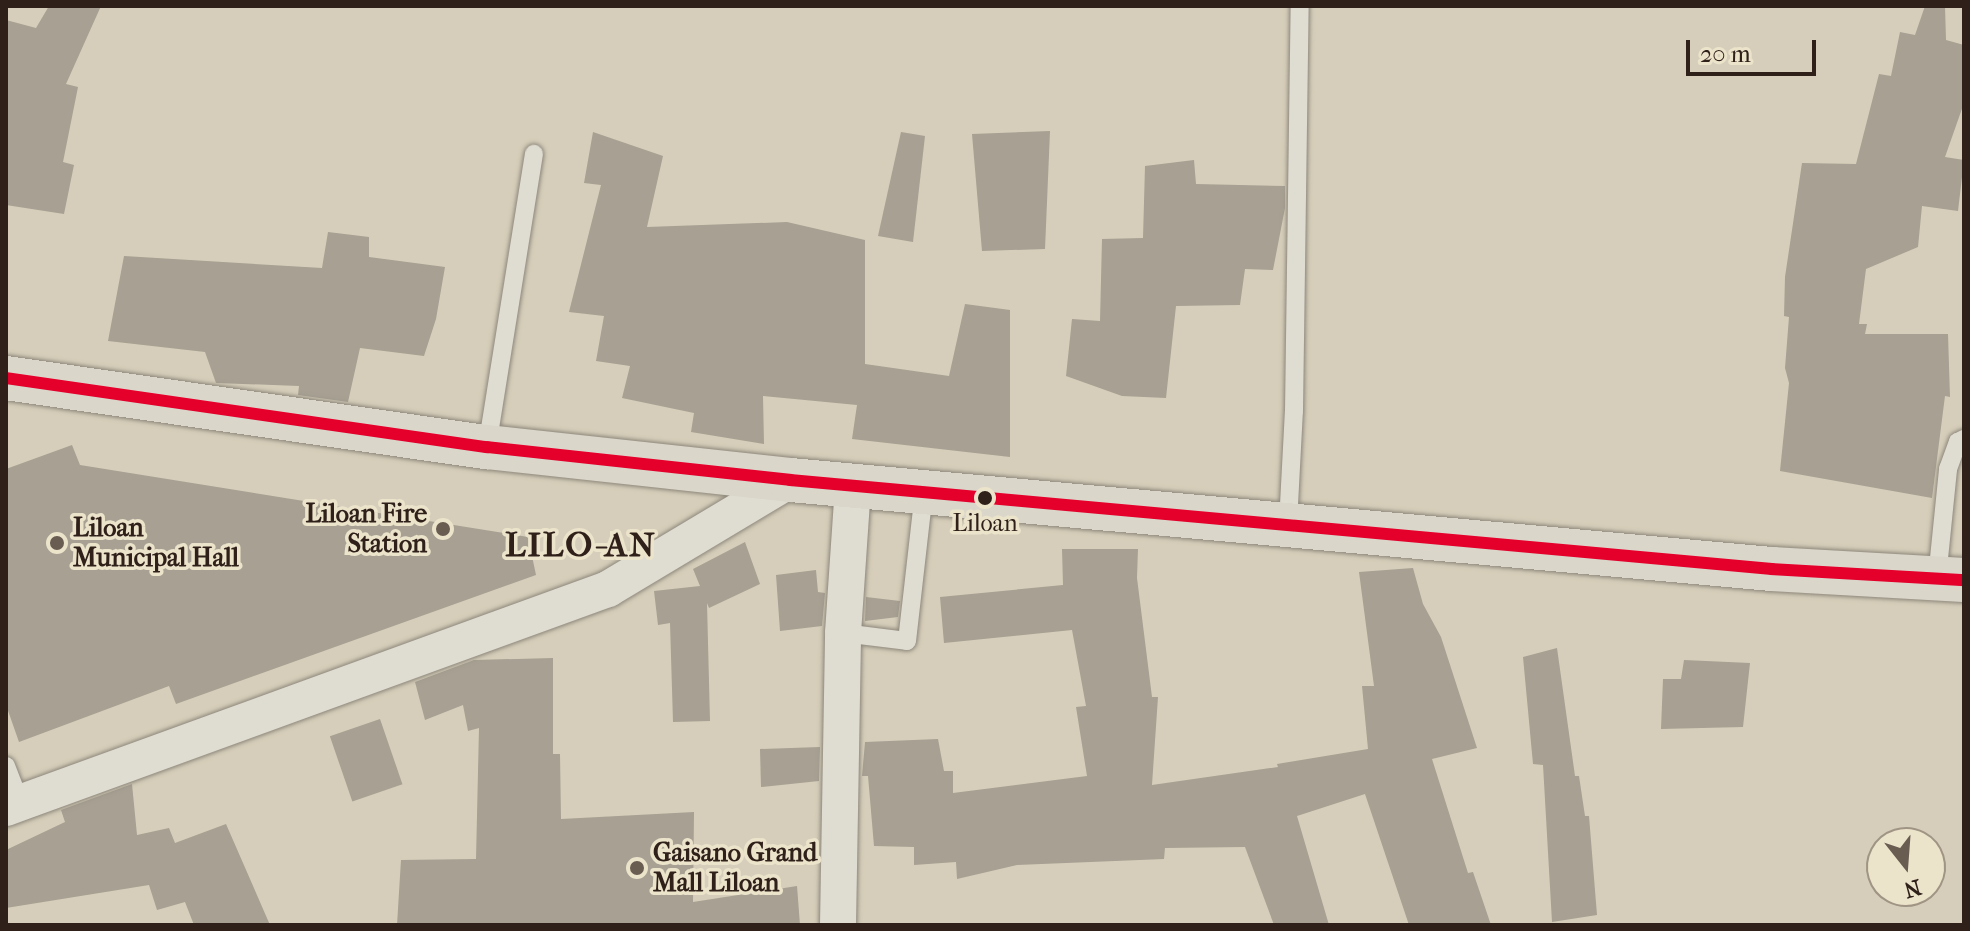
<!DOCTYPE html>
<style>
body{margin:0}
#map{position:relative;width:1970px;height:931px;overflow:hidden;background:#d6ceba;font-family:"IM FELL French Canon",serif}
div>[style]{position:absolute}
[style*='--x']{left:calc(var(--x)*1px);top:calc(var(--y)*1px);width:calc(var(--w)*1px);rotate:calc(var(--a)*1deg)}
.building>*{inset:0;background:#a7a093;transform-origin:0 0}
.roads{filter:drop-shadow(0 0 2px #8d877b) drop-shadow(0 0 2px #8d877b)}
.lane>*{height:18px;margin:-9px;padding:0 9px;transform-origin:9px;border-radius:9px;background:#dfdcd2}
.street>*{height:36px;margin:-18px;padding:0 18px;transform-origin:18px;border-radius:18px;background:#dfdcd2}
.primary>*{height:44px;margin:-22px;padding:0 22px;transform-origin:22px;border-radius:22px;background:#dad6ca}
.bus-1>*{height:12px;margin:-6px;padding:0 6px;transform-origin:6px;border-radius:6px;background:#e4002b}
.dots>*{width:22px;height:22px;translate:-50% -50%;box-sizing:border-box;border:4px solid #ece3cb;border-radius:50%}
span{translate:-50% -50%;white-space:nowrap;text-align:center;line-height:1.15;-webkit-text-stroke:7px #ece3cb;paint-order:stroke}
.bus-label{font-size:24px;color:#2f2019}
.poi-label{font-size:26px;color:#2f2019;font-weight:700}
.right{translate:-100% -50%;text-align:right}
.left{translate:0 -50%;text-align:left}
.district-label{font-size:34px;color:#2f2019;font-weight:700;letter-spacing:2px}
.frame{position:absolute;inset:0;border:8px solid #2f2019;pointer-events:none}
.north{position:absolute;left:1866px;top:827px;width:80px;height:80px;box-sizing:border-box;background:#ece3cb;border:2px solid #a09584;border-radius:50%;rotate:163deg;font-size:22px;font-weight:700;line-height:32px;text-align:center;color:#2f2019}
.north::after{content:'';display:block;margin:auto;width:28px;height:36px;background:#695d51;clip-path:polygon(50% 0,100% 100%,50% 72%,0 100%)}
.scale{position:absolute;left:1686px;top:40px;width:130px;height:36px;box-sizing:border-box;border:4px solid #2f2019;border-top:0;padding-left:10px;font-size:24px;line-height:28px;white-space:nowrap;color:#2f2019;-webkit-text-stroke:6px #ece3cb;paint-order:stroke}
</style>
<div id="map">
<div class="building">
<i style="clip-path:polygon(49px 6px,101px 6px,66px 84px,78px 87px,63px 162px,74px 165px,64px 214px,6px 205px,6px 20px,36px 28px)"></i>
<i style="clip-path:polygon(1925px 6px,1945px 6px,1946px 40px,1964px 45px,1964px 103px,1945px 157px,1964px 160px,1958px 211px,1922px 206px,1918px 247px,1866px 269px,1859px 324px,1867px 324px,1865px 334px,1948px 334px,1950px 397px,1945px 396px,1932px 498px,1780px 471px,1789px 383px,1785px 368px,1789px 317px,1784px 316px,1785px 277px,1802px 163px,1856px 164px,1879px 74px,1891px 76px,1900px 32px,1915px 35px)"></i>
<i style="clip-path:polygon(1050px 131px,1045px 249px,982px 251px,972px 134px)"></i>
<i style="clip-path:polygon(593px 132px,663px 156px,647px 227px,787px 222px,865px 240px,865px 364px,949px 376px,965px 304px,1010px 310px,1010px 457px,852px 439px,857px 405px,763px 396px,764px 444px,691px 432px,694px 413px,622px 398px,630px 366px,596px 361px,604px 316px,569px 312px,601px 185px,584px 183px)"></i>
<i style="clip-path:polygon(901px 132px,925px 136px,913px 242px,878px 236px)"></i>
<i style="clip-path:polygon(1194px 160px,1196px 184px,1285px 186px,1285px 208px,1273px 270px,1245px 269px,1240px 305px,1176px 306px,1166px 398px,1122px 396px,1066px 376px,1072px 319px,1100px 321px,1102px 239px,1143px 238px,1145px 166px)"></i>
<i style="clip-path:polygon(328px 232px,369px 237px,369px 257px,445px 267px,436px 319px,424px 356px,360px 348px,348px 402px,298px 395px,299px 386px,216px 383px,205px 352px,108px 341px,124px 256px,322px 268px)"></i>
<i style="clip-path:polygon(72px 445px,80px 465px,528px 537px,536px 575px,176px 704px,169px 686px,19px 742px,6px 705px,6px 469px)"></i>
<i style="clip-path:polygon(745px 542px,760px 584px,709px 608px,707px 603px,710px 721px,673px 722px,670px 623px,658px 625px,654px 591px,700px 586px,693px 569px)"></i>
<i style="clip-path:polygon(1062px 549px,1138px 549px,1137px 578px,1152px 697px,1158px 697px,1152px 785px,1278px 767px,1277px 764px,1368px 749px,1362px 686px,1374px 686px,1359px 572px,1413px 568px,1423px 604px,1441px 637px,1477px 748px,1432px 759px,1468px 873px,1473px 872px,1491px 925px,1409px 925px,1365px 794px,1297px 816px,1329px 925px,1274px 925px,1245px 847px,1165px 848px,1164px 859px,1017px 865px,957px 879px,956px 862px,914px 865px,914px 847px,874px 846px,868px 776px,862px 776px,865px 742px,938px 739px,944px 771px,953px 771px,953px 793px,1087px 776px,1076px 707px,1086px 706px,1072px 630px,944px 643px,940px 597px,1063px 585px)"></i>
<i style="clip-path:polygon(816px 570px,818px 592px,825px 593px,822px 626px,780px 631px,776px 575px)"></i>
<i style="clip-path:polygon(866px 597px,900px 601px,898px 617px,865px 621px)"></i>
<i style="clip-path:polygon(1557px 648px,1575px 776px,1579px 776px,1585px 816px,1589px 816px,1597px 915px,1552px 922px,1543px 765px,1533px 764px,1523px 657px)"></i>
<i style="clip-path:polygon(553px 658px,553px 754px,560px 754px,561px 819px,694px 812px,693px 902px,797px 886px,800px 925px,397px 925px,401px 860px,476px 859px,479px 728px,468px 731px,463px 705px,425px 720px,415px 682px,474px 660px)"></i>
<i style="clip-path:polygon(1684px 660px,1750px 663px,1743px 727px,1661px 729px,1663px 679px,1681px 679px)"></i>
<i style="left:380px;top:719px;width:69px;height:53px;rotate:71deg"></i>
<i style="clip-path:polygon(820px 747px,819px 781px,761px 787px,760px 749px)"></i>
<i style="clip-path:polygon(132px 784px,137px 835px,169px 828px,175px 843px,226px 824px,270px 925px,194px 925px,185px 902px,157px 910px,149px 885px,6px 908px,6px 850px,65px 822px,61px 810px)"></i>
</div>
<div class="roads">
<div class="lane">
<i style="--x:487;--y:447;--w:297;--a:-80.9"></i>
<i style="--x:1288;--y:524;--w:113;--a:-87"></i>
<i style="--x:1294;--y:411;--w:405;--a:-89.2"></i>
<i style="--x:1937;--y:578;--w:110;--a:-84.2"></i>
<i style="--x:1948;--y:469;--w:29;--a:-70"></i>
<i style="--x:1958;--y:442;--w:7;--a:-27"></i>
<i style="--x:843;--y:633;--w:64;--a:7.1"></i>
<i style="--x:907;--y:641;--w:150;--a:-83.5"></i>
<i style="--x:6;--y:766;--w:40;--a:69"></i>
</div>
<div class="street">
<i style="--x:6;--y:808;--w:641;--a:-19.99"></i>
<i style="--x:608;--y:589;--w:212;--a:-30.9"></i>
<i style="--x:838;--y:925;--w:292;--a:-89"></i>
<i style="--x:843;--y:633;--w:148;--a:-86.1"></i>
</div>
<div class="primary">
<i style="--x:6;--y:378;--w:486;--a:8.2"></i>
<i style="--x:487;--y:447;--w:305;--a:6.2"></i>
<i style="--x:790;--y:480;--w:986;--a:5.18"></i>
<i style="--x:1772;--y:569;--w:192;--a:3.3"></i>
</div>
</div>
<div class="bus-1">
<i style="--x:6;--y:378;--w:486;--a:8.2"></i>
<i style="--x:487;--y:447;--w:305;--a:6.2"></i>
<i style="--x:790;--y:480;--w:986;--a:5.18"></i>
<i style="--x:1772;--y:569;--w:192;--a:3.3"></i>
</div>
<div class="dots">
<i style="left:985px;top:498px;background:#2f2019"></i>
<i style="left:443px;top:529px;background:#695d51"></i>
<i style="left:57px;top:543px;background:#695d51"></i>
<i style="left:637px;top:868px;background:#695d51"></i>
</div>
<div class="bus-label">
<span style="left:985px;top:524px">Liloan</span>
</div>
<div class="poi-label">
<span class="right" style="left:427px;top:529px">Liloan Fire<br>Station</span>
<span class="left" style="left:73px;top:543px">Liloan<br>Municipal Hall</span>
<span class="left" style="left:653px;top:868px">Gaisano Grand<br>Mall Liloan</span>
</div>
<div class="district-label">
<span style="left:581px;top:546px">LILO-AN</span>
</div>
<div class="frame"></div>
<div class="north">N</div>
<div class="scale">20 m</div>
</div>
